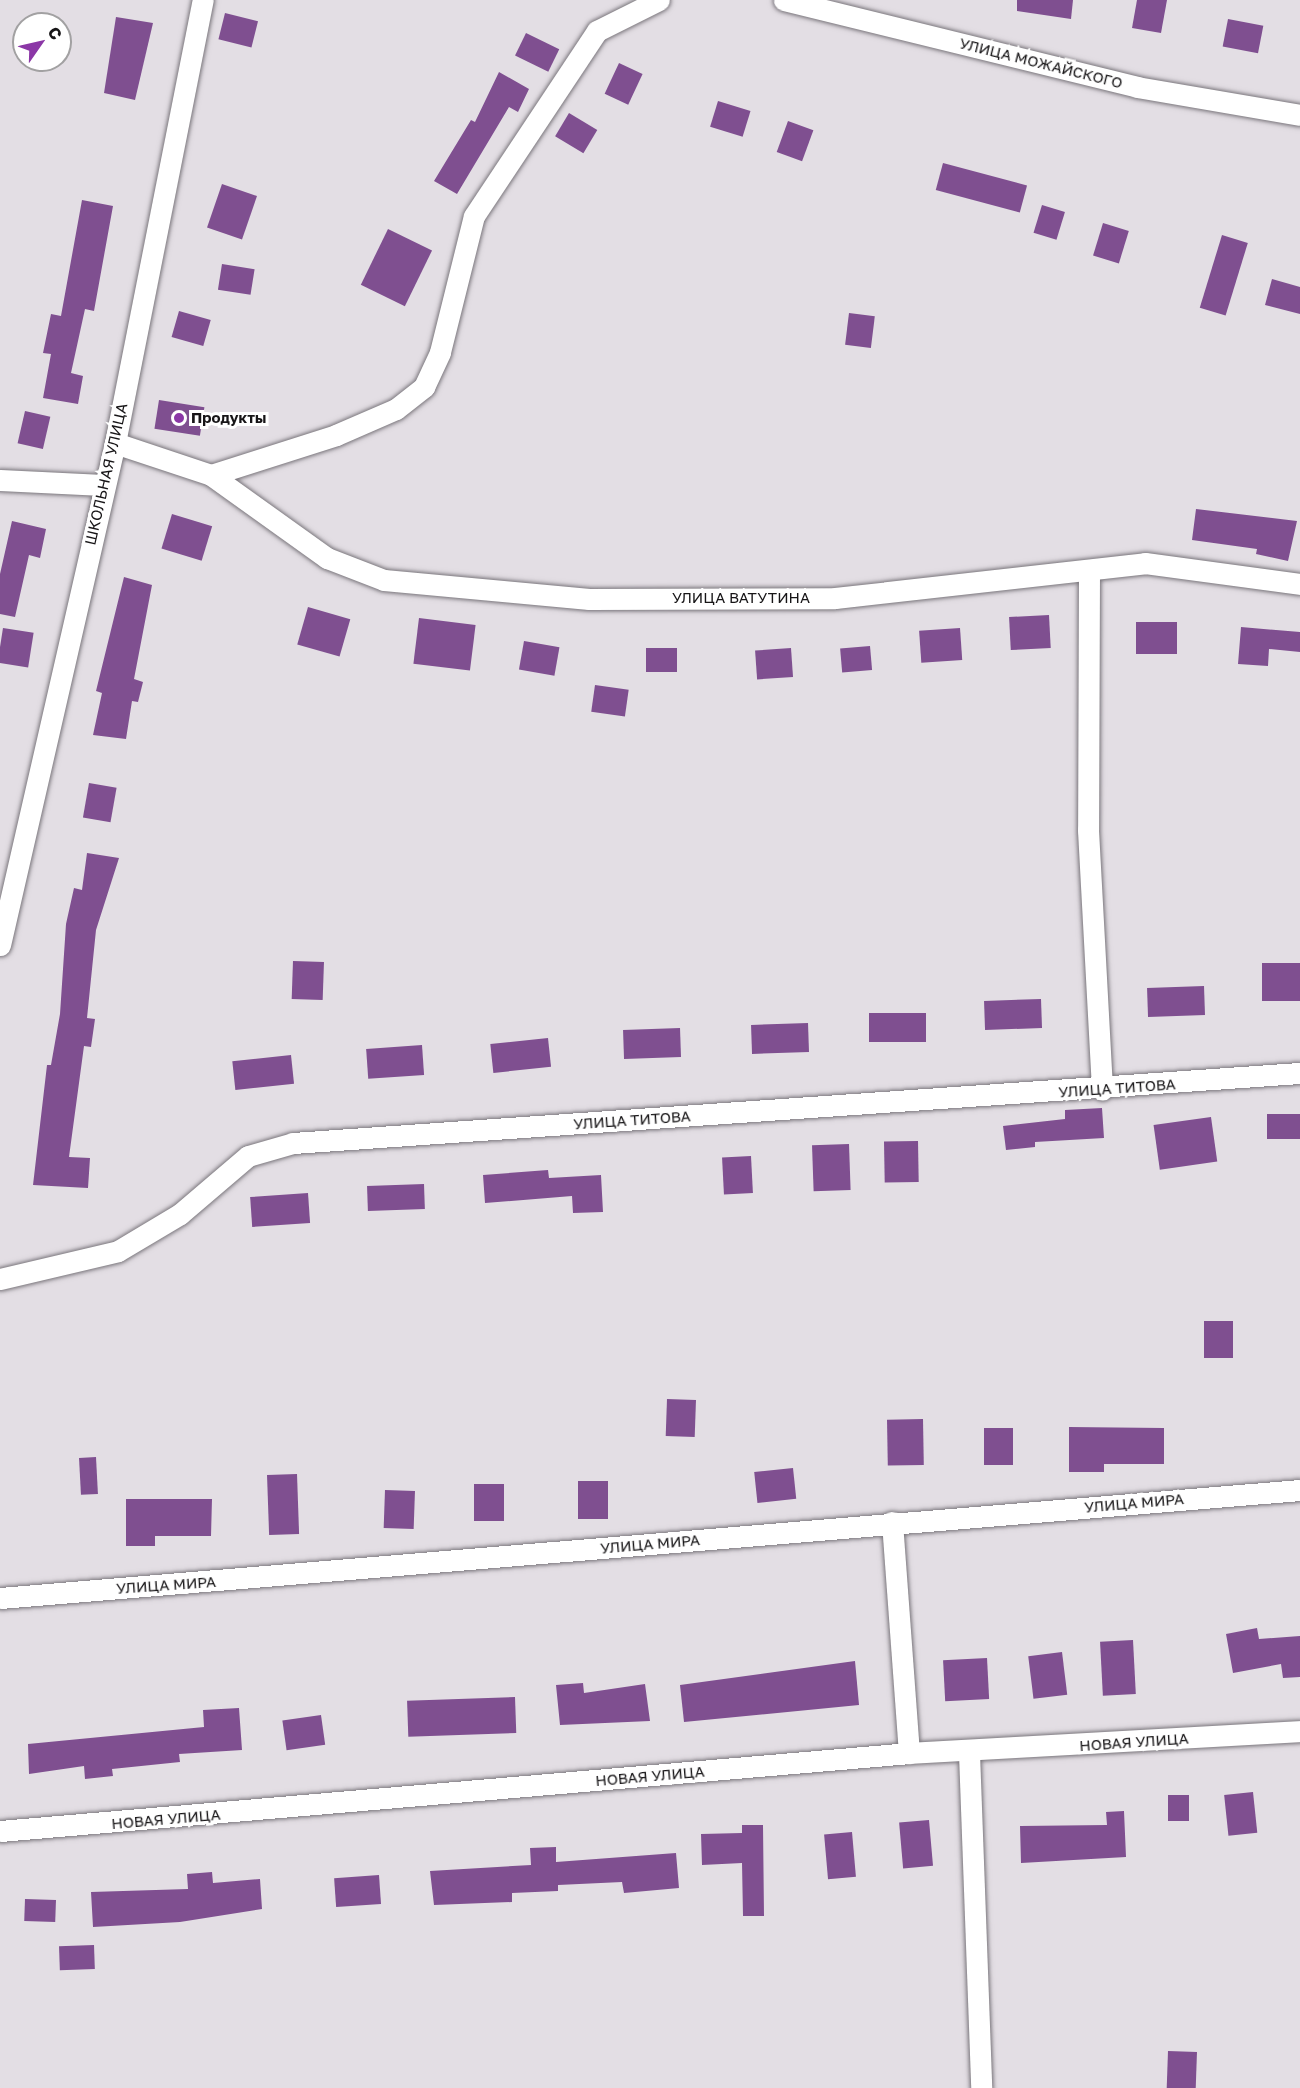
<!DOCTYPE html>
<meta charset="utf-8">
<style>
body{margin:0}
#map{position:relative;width:1300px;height:2088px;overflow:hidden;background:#e3dee4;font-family:"Golos Text",sans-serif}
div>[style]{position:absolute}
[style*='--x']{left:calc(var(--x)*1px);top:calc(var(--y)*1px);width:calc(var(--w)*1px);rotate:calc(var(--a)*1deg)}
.building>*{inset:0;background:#7f4f90;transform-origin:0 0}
.roads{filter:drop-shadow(0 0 2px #7a767c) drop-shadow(0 0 2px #7a767c)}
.minor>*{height:21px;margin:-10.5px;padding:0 10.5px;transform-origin:10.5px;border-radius:10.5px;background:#fff}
.dots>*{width:16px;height:16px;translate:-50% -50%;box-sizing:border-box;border:3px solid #fff;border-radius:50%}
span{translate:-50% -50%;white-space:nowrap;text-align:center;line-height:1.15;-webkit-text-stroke:6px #fff;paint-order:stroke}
.street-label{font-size:15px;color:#171517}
.poi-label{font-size:15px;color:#171517;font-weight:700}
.left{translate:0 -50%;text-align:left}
.north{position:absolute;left:12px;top:12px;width:60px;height:60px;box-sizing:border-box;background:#fff;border:2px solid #a2a1a2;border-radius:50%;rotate:56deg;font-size:16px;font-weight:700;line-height:24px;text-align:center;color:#171517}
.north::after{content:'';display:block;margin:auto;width:21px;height:27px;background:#8b37a6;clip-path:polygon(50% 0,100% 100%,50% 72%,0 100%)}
</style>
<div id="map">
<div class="building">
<i style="clip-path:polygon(1017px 0,1073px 0,1071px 19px,1017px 11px)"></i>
<i style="clip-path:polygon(1137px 0,1167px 0,1161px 33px,1132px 28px)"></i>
<i style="left:225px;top:13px;width:34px;height:27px;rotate:14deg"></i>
<i style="clip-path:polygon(116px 17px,153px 23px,135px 100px,104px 93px)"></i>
<i style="left:1228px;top:19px;width:36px;height:28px;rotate:11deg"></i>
<i style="left:526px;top:33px;width:37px;height:25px;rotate:26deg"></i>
<i style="left:619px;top:63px;width:26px;height:34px;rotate:25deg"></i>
<i style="clip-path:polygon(499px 72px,529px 89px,518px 112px,509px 107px,457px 194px,434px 181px,471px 120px,475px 122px)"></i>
<i style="left:718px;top:101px;width:34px;height:27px;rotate:17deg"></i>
<i style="left:569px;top:113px;width:33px;height:27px;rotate:31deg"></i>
<i style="left:788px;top:121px;width:27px;height:33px;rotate:20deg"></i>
<i style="left:943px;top:163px;width:87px;height:28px;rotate:15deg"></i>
<i style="left:222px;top:184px;width:37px;height:46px;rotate:19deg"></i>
<i style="clip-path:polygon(82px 200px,113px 206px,94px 311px,85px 309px,71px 373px,83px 376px,78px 404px,43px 398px,51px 354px,43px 353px,51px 314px,61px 316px)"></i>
<i style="left:1042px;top:205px;width:24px;height:29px;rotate:17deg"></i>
<i style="left:1103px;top:223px;width:27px;height:34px;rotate:17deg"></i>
<i style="left:388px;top:229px;width:49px;height:62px;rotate:26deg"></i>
<i style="left:1222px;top:235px;width:27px;height:76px;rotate:17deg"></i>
<i style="left:222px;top:264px;width:33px;height:26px;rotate:9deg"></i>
<i style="clip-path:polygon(1272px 279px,1300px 287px,1300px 314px,1265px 305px)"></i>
<i style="left:179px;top:311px;width:33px;height:27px;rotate:16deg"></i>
<i style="left:849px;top:313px;width:26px;height:32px;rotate:7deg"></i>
<i style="left:159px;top:400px;width:46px;height:29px;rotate:9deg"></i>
<i style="left:25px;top:411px;width:26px;height:33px;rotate:13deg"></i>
<i style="clip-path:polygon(1196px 509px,1297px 521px,1288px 561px,1256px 554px,1257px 549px,1192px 540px)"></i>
<i style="left:172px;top:514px;width:42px;height:36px;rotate:17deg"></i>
<i style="clip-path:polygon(12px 521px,46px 529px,40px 558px,29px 555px,15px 617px,0 614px,0 574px)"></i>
<i style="clip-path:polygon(124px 577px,152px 585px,134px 679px,143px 682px,138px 702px,132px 701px,126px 739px,93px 735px,102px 693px,96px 691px)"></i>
<i style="left:308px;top:607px;width:44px;height:39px;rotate:16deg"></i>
<i style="left:1049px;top:615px;width:33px;height:40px;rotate:87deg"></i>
<i style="left:419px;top:618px;width:57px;height:46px;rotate:7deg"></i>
<i style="left:1136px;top:622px;width:41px;height:32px"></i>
<i style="clip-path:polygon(1241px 627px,1300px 632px,1300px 652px,1269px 649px,1268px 666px,1238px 664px)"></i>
<i style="left:3px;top:628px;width:31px;height:35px;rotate:9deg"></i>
<i style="left:960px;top:628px;width:32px;height:41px;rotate:86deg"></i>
<i style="left:524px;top:641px;width:36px;height:29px;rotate:10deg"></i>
<i style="left:870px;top:646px;width:24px;height:30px;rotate:85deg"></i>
<i style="left:677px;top:648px;width:24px;height:31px;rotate:90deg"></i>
<i style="left:791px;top:648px;width:29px;height:36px;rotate:86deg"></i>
<i style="left:595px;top:685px;width:34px;height:27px;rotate:8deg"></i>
<i style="left:89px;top:783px;width:28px;height:35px;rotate:10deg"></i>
<i style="clip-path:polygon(87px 853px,119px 858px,96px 930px,87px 1018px,95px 1019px,91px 1047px,84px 1046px,69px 1157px,90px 1158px,88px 1188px,33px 1185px,47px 1065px,51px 1065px,60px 1014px,66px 924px,74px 888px,82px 890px)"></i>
<i style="left:293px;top:961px;width:31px;height:38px;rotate:2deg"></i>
<i style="left:1300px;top:963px;width:38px;height:38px;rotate:90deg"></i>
<i style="left:1204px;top:986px;width:29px;height:57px;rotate:88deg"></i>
<i style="left:1041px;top:999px;width:29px;height:57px;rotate:88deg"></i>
<i style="left:926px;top:1013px;width:29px;height:57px;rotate:90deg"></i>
<i style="left:808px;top:1023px;width:29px;height:57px;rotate:88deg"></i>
<i style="left:680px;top:1028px;width:29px;height:57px;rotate:88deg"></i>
<i style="left:548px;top:1038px;width:29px;height:58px;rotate:84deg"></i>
<i style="left:422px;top:1045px;width:30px;height:56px;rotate:86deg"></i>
<i style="left:291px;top:1055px;width:29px;height:59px;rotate:84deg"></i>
<i style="clip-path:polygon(1102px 1108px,1104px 1138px,1035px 1142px,1035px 1147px,1006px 1150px,1003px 1126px,1065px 1119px,1065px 1110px)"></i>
<i style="left:1300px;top:1114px;width:25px;height:33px;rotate:90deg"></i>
<i style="left:1211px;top:1117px;width:45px;height:58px;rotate:82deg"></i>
<i style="left:918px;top:1141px;width:41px;height:34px;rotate:89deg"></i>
<i style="left:849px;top:1144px;width:46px;height:37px;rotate:88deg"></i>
<i style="left:751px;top:1156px;width:37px;height:29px;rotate:87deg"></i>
<i style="clip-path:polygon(548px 1170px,549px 1178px,601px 1175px,603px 1212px,573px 1213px,572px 1196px,485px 1203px,483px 1175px)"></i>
<i style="left:424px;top:1184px;width:25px;height:57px;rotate:88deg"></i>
<i style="left:308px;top:1193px;width:30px;height:58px;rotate:86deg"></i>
<i style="left:1204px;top:1321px;width:29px;height:37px"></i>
<i style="left:667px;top:1399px;width:29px;height:37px;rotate:2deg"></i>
<i style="left:923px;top:1419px;width:46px;height:36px;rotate:89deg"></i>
<i style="clip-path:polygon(1069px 1427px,1164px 1428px,1164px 1464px,1104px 1464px,1104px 1472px,1069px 1472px)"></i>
<i style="left:984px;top:1428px;width:29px;height:37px"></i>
<i style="left:96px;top:1457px;width:37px;height:17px;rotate:87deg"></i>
<i style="left:793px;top:1468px;width:31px;height:39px;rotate:84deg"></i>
<i style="left:297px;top:1474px;width:60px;height:30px;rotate:88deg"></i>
<i style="left:578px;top:1481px;width:30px;height:38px"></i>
<i style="left:474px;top:1484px;width:30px;height:37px"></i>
<i style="left:385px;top:1490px;width:30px;height:38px;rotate:2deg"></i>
<i style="clip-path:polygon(126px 1499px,212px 1499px,211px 1536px,155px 1536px,155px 1546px,126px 1546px)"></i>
<i style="clip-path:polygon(1257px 1628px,1259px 1639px,1300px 1636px,1300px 1677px,1283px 1678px,1281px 1664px,1233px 1673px,1226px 1634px)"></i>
<i style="left:1133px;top:1640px;width:54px;height:33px;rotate:87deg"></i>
<i style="left:1062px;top:1652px;width:43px;height:34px;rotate:83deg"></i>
<i style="left:987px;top:1658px;width:41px;height:44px;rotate:87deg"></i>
<i style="clip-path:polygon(855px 1661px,859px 1705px,684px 1722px,680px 1685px)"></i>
<i style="clip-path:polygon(583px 1683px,584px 1693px,645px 1684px,650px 1721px,560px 1725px,556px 1685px)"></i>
<i style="left:515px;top:1697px;width:36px;height:108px;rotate:88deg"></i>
<i style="clip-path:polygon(239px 1708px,242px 1750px,179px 1754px,180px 1762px,112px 1769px,113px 1776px,85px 1779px,84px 1766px,29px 1774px,28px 1744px,204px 1727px,203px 1710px)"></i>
<i style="left:321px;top:1715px;width:30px;height:39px;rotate:82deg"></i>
<i style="left:1253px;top:1792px;width:41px;height:29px;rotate:84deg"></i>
<i style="left:1168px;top:1795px;width:21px;height:26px"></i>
<i style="clip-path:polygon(1124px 1811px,1126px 1857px,1021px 1863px,1020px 1826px,1107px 1825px,1106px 1812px)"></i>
<i style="left:929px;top:1820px;width:46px;height:30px;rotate:85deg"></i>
<i style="clip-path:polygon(742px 1825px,763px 1825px,764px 1916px,743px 1916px,742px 1863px,702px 1865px,701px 1834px,742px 1833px)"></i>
<i style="left:852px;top:1832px;width:45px;height:28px;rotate:85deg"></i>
<i style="clip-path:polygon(556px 1847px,556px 1862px,676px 1853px,679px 1888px,624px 1893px,622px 1882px,558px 1885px,558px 1891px,512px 1893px,512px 1902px,434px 1905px,430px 1871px,531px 1865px,530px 1848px)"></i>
<i style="clip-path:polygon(212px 1872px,213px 1883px,260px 1879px,262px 1909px,180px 1922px,93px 1927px,91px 1892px,188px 1889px,187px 1874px)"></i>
<i style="left:379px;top:1875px;width:29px;height:45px;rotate:86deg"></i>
<i style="left:25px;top:1899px;width:31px;height:22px;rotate:2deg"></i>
<i style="left:94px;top:1945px;width:24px;height:35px;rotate:88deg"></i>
<i style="left:1168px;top:2051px;width:29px;height:37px;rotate:2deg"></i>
</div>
<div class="roads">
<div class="minor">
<i style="--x:784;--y:0;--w:364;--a:13.8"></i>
<i style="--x:1137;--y:87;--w:165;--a:9.7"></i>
<i style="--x:115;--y:443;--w:101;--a:18.4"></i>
<i style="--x:211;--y:475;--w:131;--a:-17.7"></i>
<i style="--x:336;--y:435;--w:65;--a:-23.4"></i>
<i style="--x:396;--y:409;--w:36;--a:-38"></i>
<i style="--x:424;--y:387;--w:38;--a:-65"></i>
<i style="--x:440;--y:352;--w:140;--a:-76"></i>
<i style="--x:474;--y:216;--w:222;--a:-56.4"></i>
<i style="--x:597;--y:31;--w:69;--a:-26.6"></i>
<i style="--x:211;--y:475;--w:143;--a:35.6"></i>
<i style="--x:327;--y:558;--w:61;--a:21.1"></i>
<i style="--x:384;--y:580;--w:206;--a:5.3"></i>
<i style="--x:589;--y:599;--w:246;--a:-0.2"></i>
<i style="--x:835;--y:598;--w:312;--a:-6.4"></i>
<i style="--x:1145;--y:563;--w:156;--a:7.7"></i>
<i style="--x:0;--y:480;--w:103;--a:2.8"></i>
<i style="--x:1089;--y:572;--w:258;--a:90.2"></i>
<i style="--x:1088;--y:830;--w:260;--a:86.9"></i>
<i style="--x:0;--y:945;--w:515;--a:-77.1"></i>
<i style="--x:115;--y:443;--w:452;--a:-78.8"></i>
<i style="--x:0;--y:1279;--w:121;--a:-13.3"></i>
<i style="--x:118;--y:1251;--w:72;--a:-30.8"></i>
<i style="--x:180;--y:1214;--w:89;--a:-40.5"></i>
<i style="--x:248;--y:1156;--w:47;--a:-16.1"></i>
<i style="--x:293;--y:1143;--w:1009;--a:-3.98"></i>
<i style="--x:892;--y:1522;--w:232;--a:85.8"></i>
<i style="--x:0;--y:1598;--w:1304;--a:-4.75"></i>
<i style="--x:969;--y:1753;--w:335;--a:87.9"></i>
<i style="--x:0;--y:1831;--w:912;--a:-4.9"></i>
<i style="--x:909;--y:1753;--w:392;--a:-3.2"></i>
</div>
</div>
<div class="dots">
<i style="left:179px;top:418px;background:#8b37a6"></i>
</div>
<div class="street-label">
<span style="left:1041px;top:63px;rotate:14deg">УЛИЦА МОЖАЙСКОГО</span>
<span style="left:106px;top:474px;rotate:-77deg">ШКОЛЬНАЯ УЛИЦА</span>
<span style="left:741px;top:598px">УЛИЦА ВАТУТИНА</span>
<span style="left:1117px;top:1088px;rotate:-4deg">УЛИЦА ТИТОВА</span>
<span style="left:632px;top:1120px;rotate:-4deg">УЛИЦА ТИТОВА</span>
<span style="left:1134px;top:1503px;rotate:-5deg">УЛИЦА МИРА</span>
<span style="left:650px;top:1544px;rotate:-5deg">УЛИЦА МИРА</span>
<span style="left:166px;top:1585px;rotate:-4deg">УЛИЦА МИРА</span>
<span style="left:1134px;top:1742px;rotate:-4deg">НОВАЯ УЛИЦА</span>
<span style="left:650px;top:1776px;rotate:-5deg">НОВАЯ УЛИЦА</span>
<span style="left:166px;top:1819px;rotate:-5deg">НОВАЯ УЛИЦА</span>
</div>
<div class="poi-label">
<span class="left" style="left:191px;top:418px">Продукты</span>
</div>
<div class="north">С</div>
</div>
